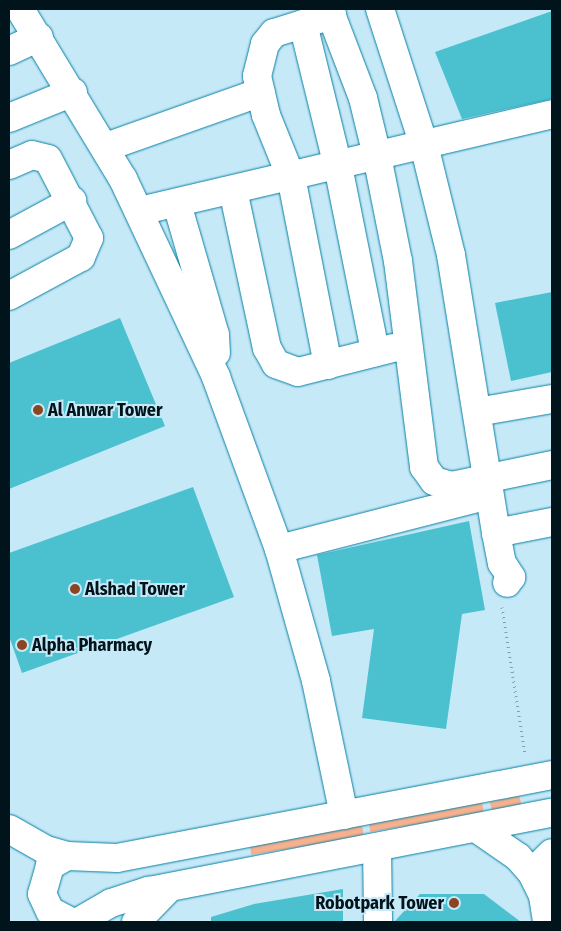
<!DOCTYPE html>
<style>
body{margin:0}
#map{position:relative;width:561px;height:931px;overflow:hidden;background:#c6e9f8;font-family:"Fira Sans Condensed",sans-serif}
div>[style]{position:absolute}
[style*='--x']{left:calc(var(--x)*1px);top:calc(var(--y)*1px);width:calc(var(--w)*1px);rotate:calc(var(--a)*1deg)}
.green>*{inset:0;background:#f8b08e;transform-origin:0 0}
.building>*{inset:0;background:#4bc1cf}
.path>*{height:3px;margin-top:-1.5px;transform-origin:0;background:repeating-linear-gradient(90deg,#82a0ac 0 1px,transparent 0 5px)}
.roads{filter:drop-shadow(0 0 1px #0780a3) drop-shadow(0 0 1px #0780a3)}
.minor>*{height:28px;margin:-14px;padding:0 14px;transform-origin:14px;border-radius:14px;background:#fff}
.dots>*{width:14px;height:14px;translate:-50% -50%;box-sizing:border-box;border:2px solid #c6e9f8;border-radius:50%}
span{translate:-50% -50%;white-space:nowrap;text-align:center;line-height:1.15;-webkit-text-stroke:4px #c6e9f8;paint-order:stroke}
.poi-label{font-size:18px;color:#01141b;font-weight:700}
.left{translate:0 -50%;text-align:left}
.right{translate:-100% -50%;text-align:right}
.frame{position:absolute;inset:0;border:10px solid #01141b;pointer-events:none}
</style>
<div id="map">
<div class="green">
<i style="left:519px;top:795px;width:12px;height:30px;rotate:76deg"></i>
<i style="left:482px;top:802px;width:12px;height:115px;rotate:81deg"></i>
<i style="left:362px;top:825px;width:12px;height:114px;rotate:81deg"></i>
</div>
<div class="building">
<i style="clip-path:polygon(552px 11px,552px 99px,462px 119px,435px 52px)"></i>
<i style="clip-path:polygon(552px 292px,552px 372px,511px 381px,495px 303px)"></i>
<i style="clip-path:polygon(120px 318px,165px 426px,9px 489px,9px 363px)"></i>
<i style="clip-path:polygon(193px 487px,234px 597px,22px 673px,9px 636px,9px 553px)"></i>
<i style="clip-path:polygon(469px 521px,485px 610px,462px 614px,446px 729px,362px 718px,374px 629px,332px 636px,317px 555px)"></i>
<i style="clip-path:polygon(343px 889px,343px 922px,211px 922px,211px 917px,254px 904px)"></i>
<i style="clip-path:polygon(420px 894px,484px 894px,521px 922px,394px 922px)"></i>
</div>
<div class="path">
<i style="--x:502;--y:607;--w:149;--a:81.1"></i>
</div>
<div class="roads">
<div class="minor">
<i style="--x:20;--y:9;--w:199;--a:58.8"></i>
<i style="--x:123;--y:179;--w:219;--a:64.8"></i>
<i style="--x:216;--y:377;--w:183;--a:69.9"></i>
<i style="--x:279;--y:549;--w:137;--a:74.3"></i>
<i style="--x:316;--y:681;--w:137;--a:78.2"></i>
<i style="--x:329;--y:9;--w:95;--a:69.1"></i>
<i style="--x:363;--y:98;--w:60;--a:76.4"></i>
<i style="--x:377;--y:156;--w:107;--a:78.7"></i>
<i style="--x:398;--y:261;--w:208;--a:82.8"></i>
<i style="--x:424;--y:467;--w:17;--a:54"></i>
<i style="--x:434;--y:481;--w:18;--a:16"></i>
<i style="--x:451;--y:486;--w:103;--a:-11.7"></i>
<i style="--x:380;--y:9;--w:143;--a:72.1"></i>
<i style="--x:424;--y:145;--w:113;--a:76.2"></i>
<i style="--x:451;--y:255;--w:282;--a:80.8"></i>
<i style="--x:496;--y:533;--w:31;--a:79"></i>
<i style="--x:502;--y:563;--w:17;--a:57"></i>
<i style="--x:511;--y:577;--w:7;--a:124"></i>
<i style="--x:303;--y:24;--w:146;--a:76.2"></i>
<i style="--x:338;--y:166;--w:190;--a:78.7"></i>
<i style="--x:9;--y:51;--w:33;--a:-25"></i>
<i style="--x:9;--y:118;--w:69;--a:-22.1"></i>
<i style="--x:106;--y:147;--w:164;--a:-19.5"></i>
<i style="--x:9;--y:165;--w:25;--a:-23"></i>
<i style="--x:32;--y:155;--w:16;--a:14"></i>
<i style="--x:48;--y:159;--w:89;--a:62.6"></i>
<i style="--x:89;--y:238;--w:21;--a:113"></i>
<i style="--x:81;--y:257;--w:82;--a:151.6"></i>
<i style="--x:233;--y:190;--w:162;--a:77.9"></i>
<i style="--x:267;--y:348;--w:18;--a:61"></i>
<i style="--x:276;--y:364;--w:23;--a:20"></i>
<i style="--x:298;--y:372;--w:98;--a:-14.2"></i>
<i style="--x:177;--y:204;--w:136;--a:73.8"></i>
<i style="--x:215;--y:335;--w:18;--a:87"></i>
<i style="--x:140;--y:211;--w:423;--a:-13.2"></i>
<i style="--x:9;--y:235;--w:72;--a:-28.4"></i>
<i style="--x:328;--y:365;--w:192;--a:-101.1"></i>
<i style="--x:291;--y:177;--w:67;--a:-112"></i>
<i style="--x:266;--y:115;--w:40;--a:-103"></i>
<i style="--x:257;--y:76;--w:33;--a:-76"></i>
<i style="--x:265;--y:44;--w:14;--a:-51"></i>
<i style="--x:274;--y:33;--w:61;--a:-17.2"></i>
<i style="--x:477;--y:412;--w:76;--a:-9.8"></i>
<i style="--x:496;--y:533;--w:57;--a:-11.1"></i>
<i style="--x:279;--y:549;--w:214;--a:-14.4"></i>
<i style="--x:476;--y:828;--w:51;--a:34.6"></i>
<i style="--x:518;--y:857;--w:21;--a:49"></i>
<i style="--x:532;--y:873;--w:25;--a:64"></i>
<i style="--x:543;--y:896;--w:26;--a:81"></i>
<i style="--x:9;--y:829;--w:43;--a:29.6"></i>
<i style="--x:46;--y:850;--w:22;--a:16"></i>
<i style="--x:67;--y:856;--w:50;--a:2.3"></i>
<i style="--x:117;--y:858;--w:443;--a:-10.8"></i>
<i style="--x:377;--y:847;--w:75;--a:89.2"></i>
<i style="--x:67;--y:856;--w:20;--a:150"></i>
<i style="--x:50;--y:866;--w:29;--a:106"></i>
<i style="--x:42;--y:894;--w:19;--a:65"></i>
<i style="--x:50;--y:911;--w:25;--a:27"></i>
<i style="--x:537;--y:882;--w:16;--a:-83"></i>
<i style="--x:539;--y:866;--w:18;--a:-45"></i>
<i style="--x:78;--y:922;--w:38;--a:-30"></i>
<i style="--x:111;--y:903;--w:40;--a:-18"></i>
<i style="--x:149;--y:891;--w:410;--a:-11"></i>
<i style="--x:136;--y:922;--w:47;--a:-45.9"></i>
</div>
</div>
<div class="dots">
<i style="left:38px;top:410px;background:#8c4521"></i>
<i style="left:75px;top:589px;background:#8c4521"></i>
<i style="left:22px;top:645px;background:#8c4521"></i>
<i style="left:454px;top:903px;background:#8c4521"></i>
</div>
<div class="poi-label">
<span class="left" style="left:48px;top:410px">Al Anwar Tower</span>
<span class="left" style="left:85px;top:589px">Alshad Tower</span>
<span class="left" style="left:32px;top:645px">Alpha Pharmacy</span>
<span class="right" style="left:444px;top:903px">Robotpark Tower</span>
</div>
<div class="frame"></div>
</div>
